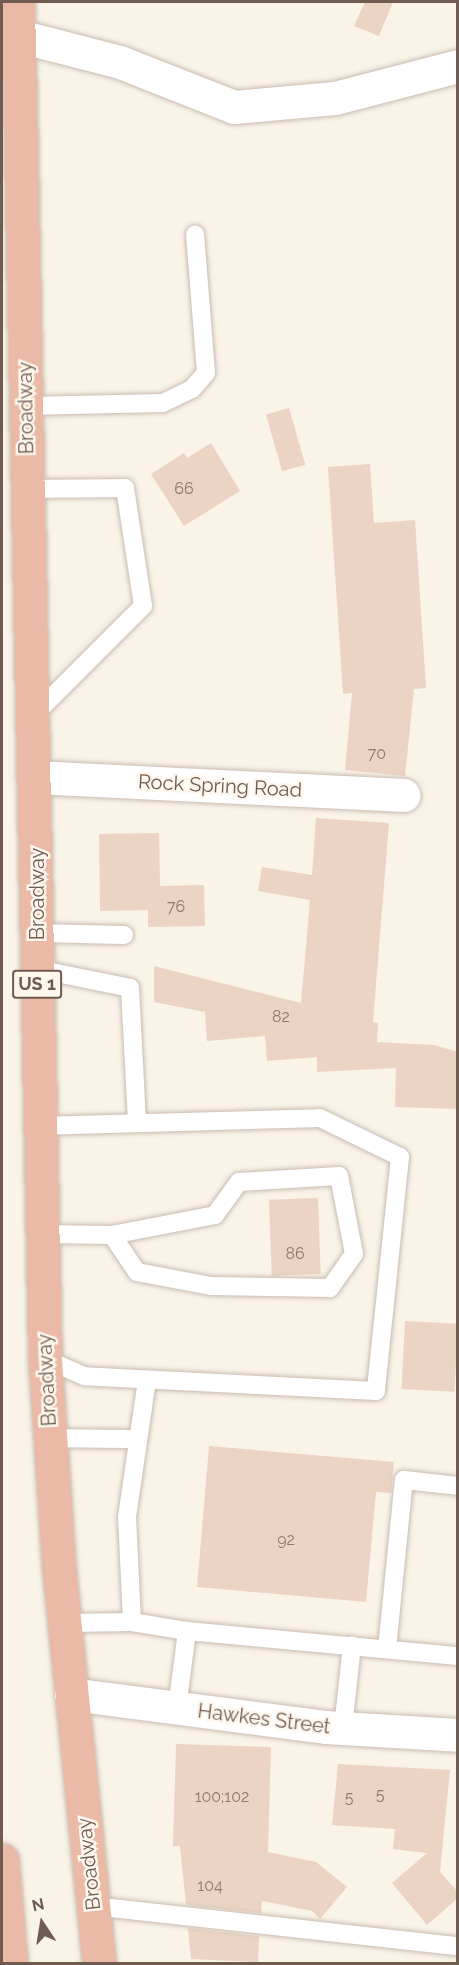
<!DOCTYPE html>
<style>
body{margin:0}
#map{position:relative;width:459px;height:1965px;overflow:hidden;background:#f9f3e8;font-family:Raleway,sans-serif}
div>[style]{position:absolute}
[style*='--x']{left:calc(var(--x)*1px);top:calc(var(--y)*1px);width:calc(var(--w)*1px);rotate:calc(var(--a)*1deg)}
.building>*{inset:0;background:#ebd4c3;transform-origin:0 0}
.roads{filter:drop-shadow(0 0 2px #cabbb0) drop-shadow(0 0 2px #cabbb0)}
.lane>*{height:18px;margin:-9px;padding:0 9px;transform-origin:9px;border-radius:9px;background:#fff}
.street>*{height:33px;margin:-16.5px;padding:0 16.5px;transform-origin:16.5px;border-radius:16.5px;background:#fff}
.highway>*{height:33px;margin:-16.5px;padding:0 16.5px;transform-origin:16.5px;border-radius:16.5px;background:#ebbaa7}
span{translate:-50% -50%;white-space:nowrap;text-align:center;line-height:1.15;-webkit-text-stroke:5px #fdf7ee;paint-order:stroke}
.number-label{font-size:16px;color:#8f796d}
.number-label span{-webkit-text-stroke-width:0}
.shield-label span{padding:2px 4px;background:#fdf7ee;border:2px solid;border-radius:4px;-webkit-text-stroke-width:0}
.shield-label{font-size:18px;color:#705b50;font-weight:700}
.street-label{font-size:20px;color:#705b50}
.frame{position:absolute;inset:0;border:3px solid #705b50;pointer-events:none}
.north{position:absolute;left:12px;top:1893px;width:60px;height:60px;-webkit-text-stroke:4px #fdf7ee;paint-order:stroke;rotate:348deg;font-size:16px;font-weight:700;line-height:24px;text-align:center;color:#705b50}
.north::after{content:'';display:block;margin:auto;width:21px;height:27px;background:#705b50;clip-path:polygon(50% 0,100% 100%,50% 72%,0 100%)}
</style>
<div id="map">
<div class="building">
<i style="clip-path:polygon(365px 2px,393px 2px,379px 36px,354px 26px)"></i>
<i style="left:289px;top:408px;width:59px;height:24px;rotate:74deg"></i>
<i style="clip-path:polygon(211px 443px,240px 491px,184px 526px,151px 474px,184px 453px,187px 458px)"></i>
<i style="clip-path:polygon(370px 464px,374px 523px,415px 520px,426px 688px,414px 689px,405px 776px,345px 770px,352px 693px,343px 694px,328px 467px)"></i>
<i style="clip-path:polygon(316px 818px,389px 823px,373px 1022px,378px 1023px,377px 1042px,434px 1045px,458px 1052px,458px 1109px,395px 1107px,396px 1068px,317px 1072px,317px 1057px,267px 1061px,265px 1036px,207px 1041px,205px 1012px,154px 1002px,154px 966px,301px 1003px,310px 900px,258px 891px,262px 867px,312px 875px)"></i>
<i style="clip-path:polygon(159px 833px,160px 886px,204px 885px,205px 926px,148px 927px,148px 910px,100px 911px,99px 834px)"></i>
<i style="left:318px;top:1198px;width:76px;height:49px;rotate:88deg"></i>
<i style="left:405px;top:1321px;width:53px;height:68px;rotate:3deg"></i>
<i style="clip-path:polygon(209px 1446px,394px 1462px,391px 1493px,376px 1492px,366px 1602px,197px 1587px)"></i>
<i style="clip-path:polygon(176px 1744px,271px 1747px,268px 1852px,316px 1862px,347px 1887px,320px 1919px,312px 1911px,262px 1901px,261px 1913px,186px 1905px,180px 1846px,173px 1846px)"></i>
<i style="clip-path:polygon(338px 1764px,450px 1770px,440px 1872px,458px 1892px,458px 1898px,427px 1925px,392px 1883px,427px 1853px,393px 1849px,395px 1829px,332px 1825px)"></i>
<i style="clip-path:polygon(188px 1928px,259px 1936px,258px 1962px,191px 1959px)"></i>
</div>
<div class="roads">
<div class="lane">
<i style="--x:26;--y:406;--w:137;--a:-1.3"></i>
<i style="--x:163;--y:403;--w:32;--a:-26"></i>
<i style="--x:192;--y:389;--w:21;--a:-49"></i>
<i style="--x:206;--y:373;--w:139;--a:-94.5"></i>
<i style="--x:28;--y:489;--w:97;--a:-0.6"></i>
<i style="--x:125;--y:488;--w:119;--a:81.3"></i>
<i style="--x:143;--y:606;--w:156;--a:135"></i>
<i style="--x:37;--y:933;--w:87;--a:1.3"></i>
<i style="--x:37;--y:969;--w:95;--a:11.5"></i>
<i style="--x:130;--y:988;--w:133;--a:87"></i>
<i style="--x:38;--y:1126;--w:282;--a:-1.6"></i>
<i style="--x:320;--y:1118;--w:89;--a:26"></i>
<i style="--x:400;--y:1157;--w:235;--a:95.9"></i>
<i style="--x:376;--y:1391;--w:292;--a:-177.1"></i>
<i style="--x:84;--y:1376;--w:43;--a:-156.4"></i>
<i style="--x:41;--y:1234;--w:71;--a:0.8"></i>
<i style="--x:112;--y:1235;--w:105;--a:-11"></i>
<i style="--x:215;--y:1215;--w:41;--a:-54"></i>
<i style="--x:239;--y:1182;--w:100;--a:-3.4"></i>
<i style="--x:339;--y:1176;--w:79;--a:79.1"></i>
<i style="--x:354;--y:1254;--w:42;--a:125.2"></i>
<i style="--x:330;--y:1288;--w:119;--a:-179"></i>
<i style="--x:211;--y:1286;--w:75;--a:-169.3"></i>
<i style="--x:137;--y:1272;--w:45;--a:-124"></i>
<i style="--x:50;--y:1438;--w:88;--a:0.7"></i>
<i style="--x:132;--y:1622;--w:105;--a:-92.7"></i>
<i style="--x:127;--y:1517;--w:138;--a:-81.7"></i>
<i style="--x:65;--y:1623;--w:67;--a:-0.9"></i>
<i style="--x:132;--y:1622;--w:56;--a:9.3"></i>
<i style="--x:187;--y:1631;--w:272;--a:5.3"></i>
<i style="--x:387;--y:1649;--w:170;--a:-84.3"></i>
<i style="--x:404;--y:1480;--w:54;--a:6.3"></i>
<i style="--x:177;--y:1708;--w:78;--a:-82.6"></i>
<i style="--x:343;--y:1728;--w:83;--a:-83.8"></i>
<i style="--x:93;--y:1906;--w:367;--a:6.3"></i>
</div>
<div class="street">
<i style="--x:19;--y:36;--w:104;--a:14.4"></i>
<i style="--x:120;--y:62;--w:123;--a:21.5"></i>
<i style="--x:234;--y:107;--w:101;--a:-5.1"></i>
<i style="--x:335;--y:98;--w:127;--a:-14.6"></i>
<i style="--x:35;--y:777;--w:369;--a:2.8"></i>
<i style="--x:71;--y:1694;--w:256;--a:7.4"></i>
<i style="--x:325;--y:1727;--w:133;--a:3.4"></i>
</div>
<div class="highway">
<i style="--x:18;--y:2;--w:1357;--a:88.86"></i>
<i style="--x:45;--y:1359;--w:210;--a:86.2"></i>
<i style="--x:59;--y:1569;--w:397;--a:84.2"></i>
<i style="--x:2;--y:1860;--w:104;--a:85.1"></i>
</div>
</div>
<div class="number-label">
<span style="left:184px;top:489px">66</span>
<span style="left:377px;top:754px">70</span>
<span style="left:176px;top:907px">76</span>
<span style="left:281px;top:1017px">82</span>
<span style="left:295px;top:1254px">86</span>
<span style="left:286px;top:1540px">92</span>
<span style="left:380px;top:1795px">5</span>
<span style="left:222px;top:1797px">100;102</span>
<span style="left:349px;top:1798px">5</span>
<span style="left:210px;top:1886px">104</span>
</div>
<div class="shield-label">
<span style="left:37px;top:984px">US 1</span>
</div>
<div class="street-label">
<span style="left:26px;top:408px;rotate:-91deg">Broadway</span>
<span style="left:220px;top:786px;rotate:3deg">Rock Spring Road</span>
<span style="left:37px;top:894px;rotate:-90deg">Broadway</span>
<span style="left:47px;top:1380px;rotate:-93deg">Broadway</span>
<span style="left:264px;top:1719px;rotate:7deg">Hawkes Street</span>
<span style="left:89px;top:1864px;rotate:-96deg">Broadway</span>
</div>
<div class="frame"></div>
<div class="north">N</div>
</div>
